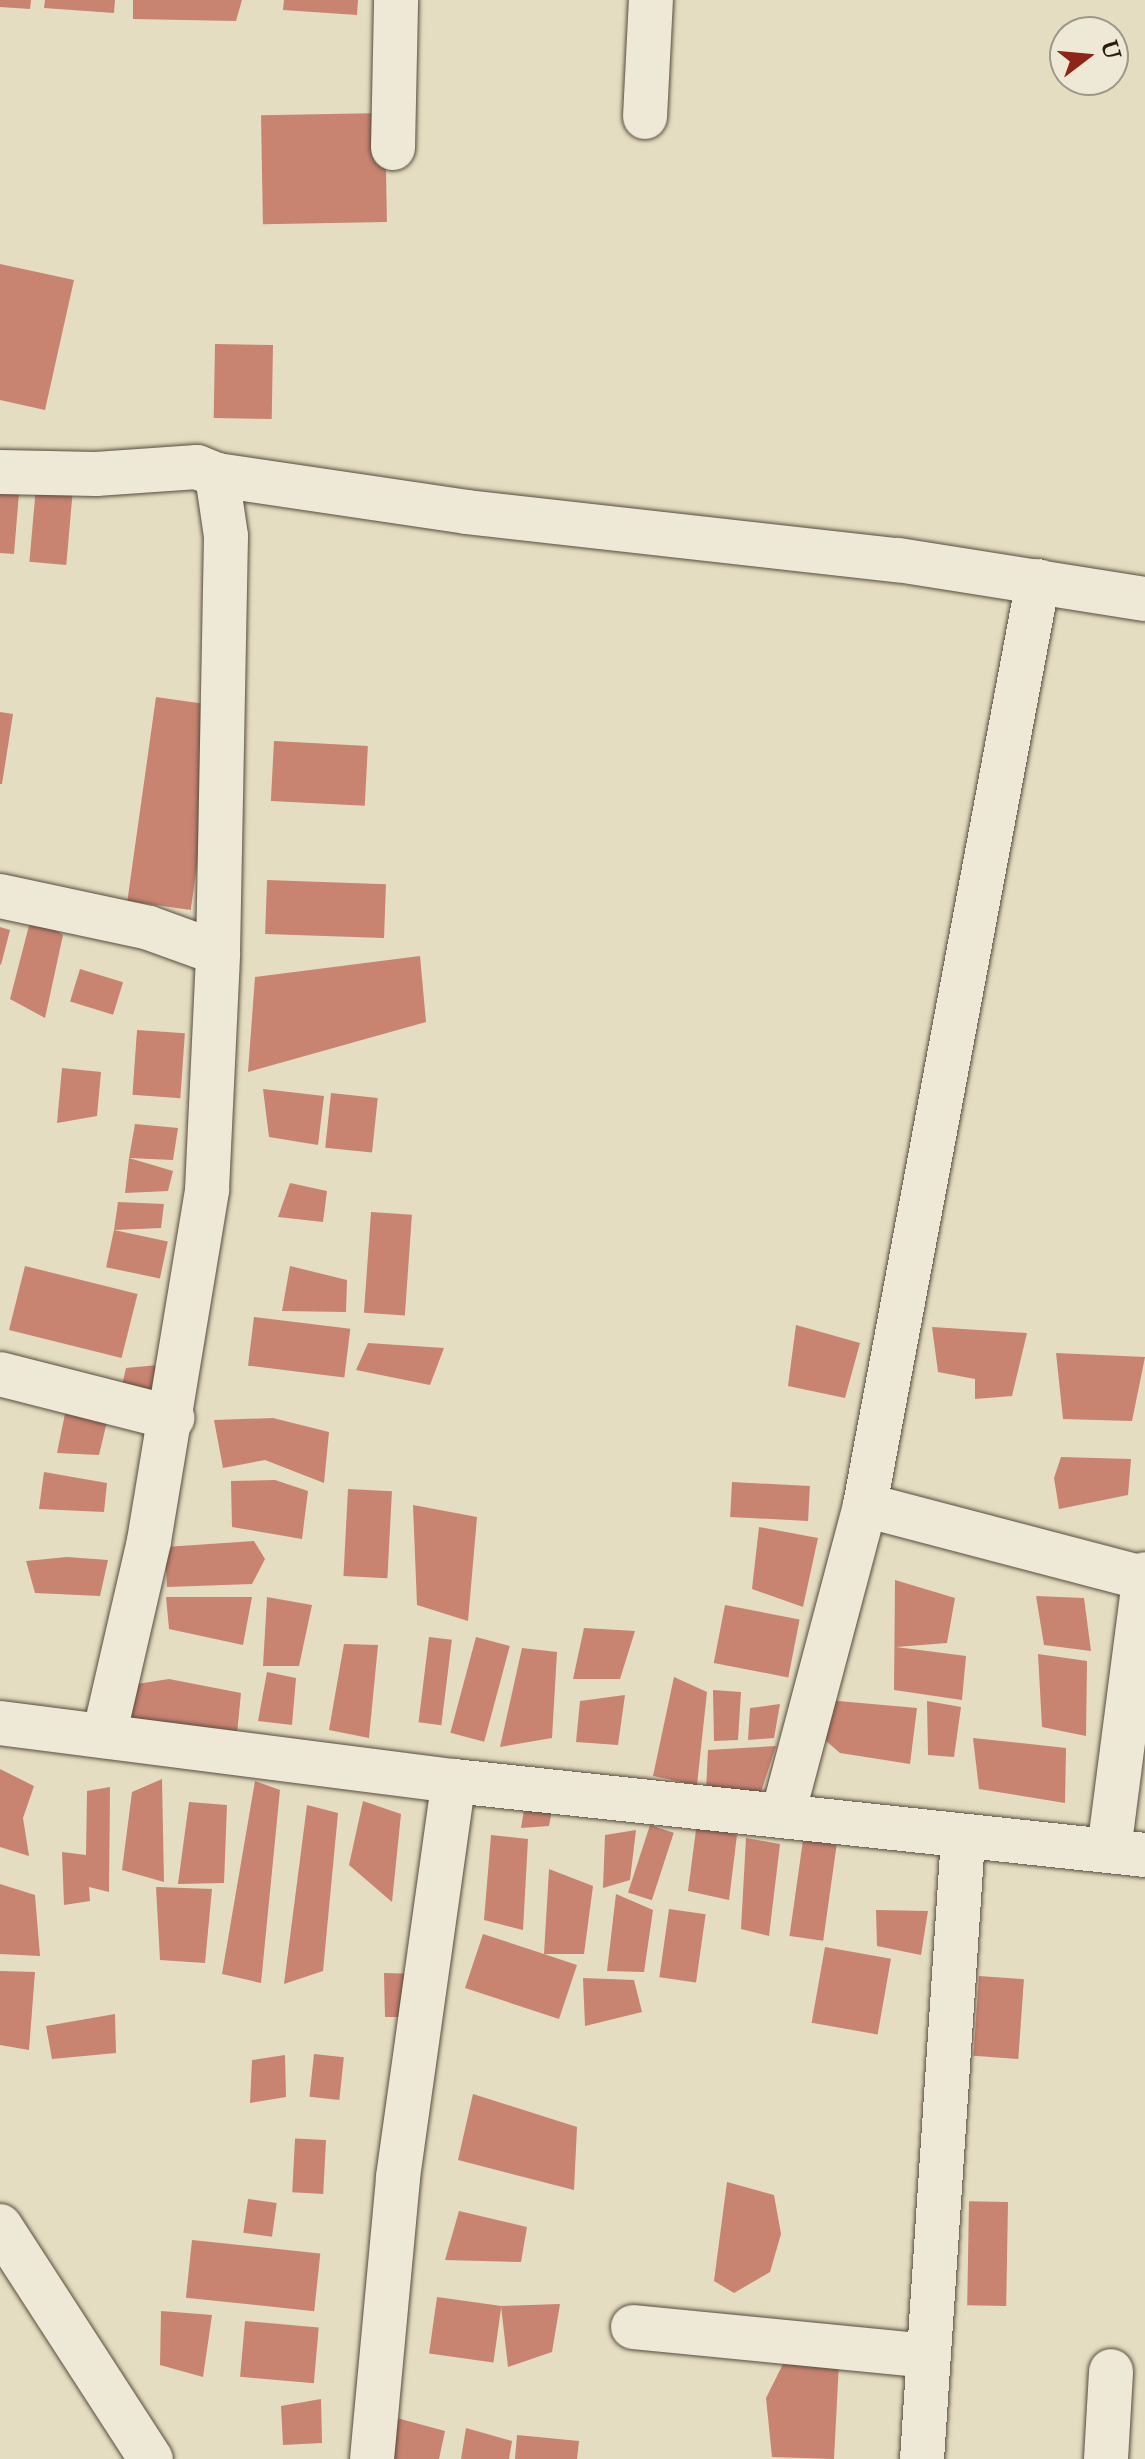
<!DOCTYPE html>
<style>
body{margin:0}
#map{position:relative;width:1145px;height:2459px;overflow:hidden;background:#e5ddc1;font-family:"IM FELL Double Pica",serif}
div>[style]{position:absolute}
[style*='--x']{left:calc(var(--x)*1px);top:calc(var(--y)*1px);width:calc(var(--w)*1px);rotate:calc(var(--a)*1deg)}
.building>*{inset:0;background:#c98371;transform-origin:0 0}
.roads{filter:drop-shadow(0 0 2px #584c3d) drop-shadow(0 0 2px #584c3d)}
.minor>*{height:44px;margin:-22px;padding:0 22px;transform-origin:22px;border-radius:22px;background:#eee9d7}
span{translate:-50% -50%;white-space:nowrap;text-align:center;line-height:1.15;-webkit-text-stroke:6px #eee9d7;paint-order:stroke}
.north{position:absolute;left:1049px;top:16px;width:80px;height:80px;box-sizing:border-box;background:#eee9d7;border:2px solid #9f9788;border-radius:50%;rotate:74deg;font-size:22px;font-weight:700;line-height:32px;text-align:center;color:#291c11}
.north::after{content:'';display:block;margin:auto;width:28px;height:36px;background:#8f2418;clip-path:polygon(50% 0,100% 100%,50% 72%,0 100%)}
</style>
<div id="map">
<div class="building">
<i style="clip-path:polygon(0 0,31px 0,30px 9px,0 7px)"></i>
<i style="clip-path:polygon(45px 0,115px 0,114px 13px,44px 8px)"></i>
<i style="clip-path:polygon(133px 0,242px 0,236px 21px,133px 19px)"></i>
<i style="clip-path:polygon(284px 0,358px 0,357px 15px,283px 10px)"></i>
<i style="left:385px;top:113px;width:109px;height:124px;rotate:89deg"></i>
<i style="clip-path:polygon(0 264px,74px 280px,45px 410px,0 400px)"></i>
<i style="left:215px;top:344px;width:58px;height:74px;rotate:1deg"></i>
<i style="left:37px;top:475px;width:37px;height:87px;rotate:5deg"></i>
<i style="clip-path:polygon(0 479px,20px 481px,14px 554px,0 553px)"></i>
<i style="left:156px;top:697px;width:64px;height:206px;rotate:8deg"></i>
<i style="clip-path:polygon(0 712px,13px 714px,2px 784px,0 784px)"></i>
<i style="left:274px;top:741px;width:94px;height:60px;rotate:3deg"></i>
<i style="left:267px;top:880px;width:119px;height:54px;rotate:2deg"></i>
<i style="clip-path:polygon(32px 914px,63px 935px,45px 1018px,10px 999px)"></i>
<i style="clip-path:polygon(0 927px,10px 930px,1px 965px,0 964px)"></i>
<i style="clip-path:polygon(420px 956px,426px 1022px,248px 1072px,255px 977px)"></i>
<i style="left:80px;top:969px;width:45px;height:34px;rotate:17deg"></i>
<i style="left:137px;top:1030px;width:48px;height:65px;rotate:4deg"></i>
<i style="clip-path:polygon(62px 1068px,101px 1072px,97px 1116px,57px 1123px)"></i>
<i style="clip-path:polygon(263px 1089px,324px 1096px,318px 1145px,269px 1137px)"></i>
<i style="left:331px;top:1093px;width:47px;height:55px;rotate:6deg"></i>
<i style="clip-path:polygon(135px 1124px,178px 1128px,173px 1160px,129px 1158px,173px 1171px,168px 1191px,125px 1193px,129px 1158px)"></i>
<i style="clip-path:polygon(290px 1183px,327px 1191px,323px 1222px,278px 1217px)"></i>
<i style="clip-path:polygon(118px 1202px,164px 1204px,161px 1228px,114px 1230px)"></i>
<i style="left:371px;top:1212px;width:41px;height:101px;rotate:4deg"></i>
<i style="left:114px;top:1230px;width:55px;height:38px;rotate:12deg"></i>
<i style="left:25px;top:1266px;width:116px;height:66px;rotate:14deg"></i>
<i style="clip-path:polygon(290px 1266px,347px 1280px,346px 1312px,282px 1311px)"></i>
<i style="left:254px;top:1317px;width:97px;height:49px;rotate:7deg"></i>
<i style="clip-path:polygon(796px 1325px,860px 1343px,845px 1398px,788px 1386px)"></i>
<i style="clip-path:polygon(932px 1327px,1027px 1333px,1012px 1396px,975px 1399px,975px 1379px,938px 1372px)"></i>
<i style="clip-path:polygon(368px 1343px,444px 1348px,430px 1385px,356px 1370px)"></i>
<i style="clip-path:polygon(1056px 1353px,1145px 1357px,1132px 1421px,1063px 1419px)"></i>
<i style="clip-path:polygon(158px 1365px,157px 1401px,118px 1403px,126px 1368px)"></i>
<i style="clip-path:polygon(68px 1399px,110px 1409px,99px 1455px,57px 1453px)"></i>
<i style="clip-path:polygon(273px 1418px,329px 1432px,324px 1483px,265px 1460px,223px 1468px,214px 1420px)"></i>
<i style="clip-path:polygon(1061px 1457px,1131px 1459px,1128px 1495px,1059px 1509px,1054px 1478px)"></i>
<i style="clip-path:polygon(44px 1472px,107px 1483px,104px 1512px,39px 1509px)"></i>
<i style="clip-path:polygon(275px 1480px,308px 1491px,302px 1539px,232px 1527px,231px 1481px)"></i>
<i style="left:732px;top:1482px;width:78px;height:35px;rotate:3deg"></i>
<i style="left:348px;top:1489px;width:44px;height:87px;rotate:3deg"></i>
<i style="clip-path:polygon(413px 1505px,477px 1517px,468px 1621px,417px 1605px)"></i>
<i style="clip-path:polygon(759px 1527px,818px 1538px,803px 1607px,752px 1589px)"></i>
<i style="clip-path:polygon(254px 1541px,265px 1559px,252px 1584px,167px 1587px,165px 1547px)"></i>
<i style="clip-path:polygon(67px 1557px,108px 1560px,100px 1596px,35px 1593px,26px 1561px)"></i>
<i style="clip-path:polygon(895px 1580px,955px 1598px,947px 1643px,896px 1647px,966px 1656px,962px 1700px,894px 1690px)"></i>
<i style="clip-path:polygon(1036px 1596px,1084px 1598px,1091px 1651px,1044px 1645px)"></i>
<i style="clip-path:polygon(166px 1597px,252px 1597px,243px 1645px,169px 1629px)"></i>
<i style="clip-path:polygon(267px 1597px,312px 1605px,299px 1666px,263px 1666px)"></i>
<i style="left:725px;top:1605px;width:76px;height:59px;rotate:11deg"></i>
<i style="clip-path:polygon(584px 1628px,635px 1631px,620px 1679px,573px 1679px)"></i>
<i style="left:429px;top:1637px;width:23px;height:86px;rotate:7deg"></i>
<i style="left:476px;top:1637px;width:35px;height:99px;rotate:15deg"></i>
<i style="clip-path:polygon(344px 1644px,378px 1645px,369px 1738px,329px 1730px)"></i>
<i style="clip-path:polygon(522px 1648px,557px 1652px,552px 1738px,500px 1747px)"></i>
<i style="clip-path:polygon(1038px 1654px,1087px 1661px,1086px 1736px,1042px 1727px)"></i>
<i style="clip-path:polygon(267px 1672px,296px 1678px,292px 1725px,258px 1721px)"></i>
<i style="clip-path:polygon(674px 1677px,707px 1692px,697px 1785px,653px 1776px)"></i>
<i style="clip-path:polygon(169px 1679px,241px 1693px,237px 1734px,131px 1725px,124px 1686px)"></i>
<i style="clip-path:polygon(713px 1690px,741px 1692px,738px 1740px,714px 1741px)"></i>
<i style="clip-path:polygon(625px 1695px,618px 1745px,576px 1742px,580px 1701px)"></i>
<i style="clip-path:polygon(827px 1700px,917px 1708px,910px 1764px,840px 1753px,825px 1740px)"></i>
<i style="clip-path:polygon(927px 1701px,961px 1707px,954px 1757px,928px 1755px)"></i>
<i style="clip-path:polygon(780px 1704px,774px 1738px,748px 1740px,750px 1708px)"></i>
<i style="clip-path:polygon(973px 1738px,1066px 1748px,1065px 1803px,979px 1789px)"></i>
<i style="clip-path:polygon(776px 1746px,760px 1795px,706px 1790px,708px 1750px)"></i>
<i style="clip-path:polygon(0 1769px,34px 1786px,23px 1818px,29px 1856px,0 1847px)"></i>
<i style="clip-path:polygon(162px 1779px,164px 1882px,122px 1870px,132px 1792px)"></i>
<i style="clip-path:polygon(255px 1781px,280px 1790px,261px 1983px,222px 1974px)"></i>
<i style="clip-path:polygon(110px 1787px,109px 1892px,89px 1887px,90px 1901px,64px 1905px,62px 1852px,86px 1855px,87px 1791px)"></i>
<i style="clip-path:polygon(526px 1798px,554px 1799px,549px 1826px,521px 1828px)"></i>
<i style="clip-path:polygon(363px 1801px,401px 1814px,392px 1902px,349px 1865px)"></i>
<i style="clip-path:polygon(189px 1802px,227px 1805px,224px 1883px,178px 1884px)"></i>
<i style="clip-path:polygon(307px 1805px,338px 1813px,323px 1971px,284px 1984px)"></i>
<i style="clip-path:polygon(697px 1822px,737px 1835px,729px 1900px,688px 1891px)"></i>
<i style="left:650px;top:1825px;width:25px;height:71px;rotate:18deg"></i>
<i style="clip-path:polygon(636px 1830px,630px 1880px,603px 1888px,605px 1835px)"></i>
<i style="clip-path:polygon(491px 1835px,528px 1839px,523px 1930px,484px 1920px)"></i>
<i style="clip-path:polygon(746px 1838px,780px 1844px,769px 1936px,741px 1929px)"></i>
<i style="left:803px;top:1840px;width:34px;height:97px;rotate:8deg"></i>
<i style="clip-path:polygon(549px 1869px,593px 1886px,584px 1954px,544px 1954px,577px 1965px,559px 2019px,465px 1988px,483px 1934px,544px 1954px)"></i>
<i style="clip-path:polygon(0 1884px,35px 1895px,40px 1956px,0 1954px)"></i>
<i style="clip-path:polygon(156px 1887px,212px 1889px,205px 1963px,160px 1960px)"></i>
<i style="clip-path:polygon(616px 1894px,653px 1910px,644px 1972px,607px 1971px)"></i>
<i style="left:669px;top:1909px;width:37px;height:69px;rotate:8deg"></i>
<i style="clip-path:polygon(876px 1910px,928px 1911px,921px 1955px,877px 1946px)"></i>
<i style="left:825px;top:1947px;width:67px;height:77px;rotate:10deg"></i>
<i style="clip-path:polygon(0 1971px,35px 1972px,29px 2050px,0 2045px)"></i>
<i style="clip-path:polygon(384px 1973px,418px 1974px,413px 2017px,385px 2017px)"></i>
<i style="left:979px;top:1976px;width:45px;height:80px;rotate:4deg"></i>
<i style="clip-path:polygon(583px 1978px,634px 1980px,642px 2012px,585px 2026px)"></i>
<i style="clip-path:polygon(115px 2014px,116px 2053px,52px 2059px,46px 2026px)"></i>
<i style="left:314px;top:2054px;width:30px;height:43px;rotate:6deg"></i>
<i style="clip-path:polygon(285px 2055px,286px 2097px,250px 2103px,252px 2060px)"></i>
<i style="clip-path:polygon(473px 2094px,577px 2127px,574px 2190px,458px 2160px)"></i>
<i style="left:326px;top:2140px;width:54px;height:31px;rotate:93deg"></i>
<i style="clip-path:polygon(727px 2182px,774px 2195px,781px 2234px,770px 2272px,734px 2293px,714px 2281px)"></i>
<i style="left:248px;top:2199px;width:29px;height:34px;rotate:8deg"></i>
<i style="left:1008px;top:2202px;width:104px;height:39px;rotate:91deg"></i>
<i style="clip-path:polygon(459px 2211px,527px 2227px,521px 2262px,445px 2260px)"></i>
<i style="left:192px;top:2240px;width:129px;height:58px;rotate:6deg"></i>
<i style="left:437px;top:2297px;width:65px;height:57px;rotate:8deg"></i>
<i style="clip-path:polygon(560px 2304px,552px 2352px,508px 2367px,501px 2306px)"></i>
<i style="clip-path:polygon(161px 2311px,212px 2315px,203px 2377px,160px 2365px)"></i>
<i style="left:245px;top:2321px;width:74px;height:56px;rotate:5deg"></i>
<i style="clip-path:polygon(787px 2356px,839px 2362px,834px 2459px,772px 2457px,766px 2398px)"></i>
<i style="clip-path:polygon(321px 2399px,322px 2443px,283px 2445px,281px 2406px)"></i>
<i style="clip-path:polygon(397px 2418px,445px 2431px,439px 2459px,393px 2459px)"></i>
<i style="clip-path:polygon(466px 2428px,512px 2441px,509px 2459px,461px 2459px)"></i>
<i style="clip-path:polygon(517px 2435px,579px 2441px,577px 2459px,515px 2459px)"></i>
</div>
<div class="roads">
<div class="minor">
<i style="--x:645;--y:117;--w:117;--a:-87.1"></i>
<i style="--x:393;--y:148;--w:148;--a:-88.8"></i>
<i style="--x:0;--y:472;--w:96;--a:1.2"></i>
<i style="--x:96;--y:474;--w:101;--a:-4"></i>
<i style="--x:197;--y:467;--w:22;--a:22"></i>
<i style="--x:217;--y:475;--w:253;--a:8.4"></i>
<i style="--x:467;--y:512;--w:434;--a:6.4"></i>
<i style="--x:898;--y:560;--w:250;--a:9"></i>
<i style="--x:0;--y:896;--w:152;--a:12.1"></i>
<i style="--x:149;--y:928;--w:73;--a:19.9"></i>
<i style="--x:0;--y:1374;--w:178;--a:14.3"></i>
<i style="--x:865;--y:1505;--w:940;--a:-79.4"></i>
<i style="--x:0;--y:1723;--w:458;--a:7.3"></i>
<i style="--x:454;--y:1781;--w:695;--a:6.11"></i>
<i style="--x:104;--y:1736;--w:200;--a:-77"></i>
<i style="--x:149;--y:1541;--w:356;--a:-80.6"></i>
<i style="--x:207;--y:1190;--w:237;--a:-87.3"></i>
<i style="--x:218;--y:953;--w:417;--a:-88.9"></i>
<i style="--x:226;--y:536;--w:62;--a:-98.4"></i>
<i style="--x:783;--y:1814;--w:320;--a:-75.1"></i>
<i style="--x:865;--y:1505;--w:288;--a:14.7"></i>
<i style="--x:1109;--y:1850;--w:278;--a:-82.6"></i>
<i style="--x:0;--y:2226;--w:278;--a:57.1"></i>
<i style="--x:633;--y:2327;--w:297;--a:5.6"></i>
<i style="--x:372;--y:2459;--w:283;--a:-84.7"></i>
<i style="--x:398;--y:2177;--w:400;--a:-82"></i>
<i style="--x:922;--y:2459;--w:622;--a:-86.22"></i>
<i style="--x:1106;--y:2459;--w:88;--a:-86.7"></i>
</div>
</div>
<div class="north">U</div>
</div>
